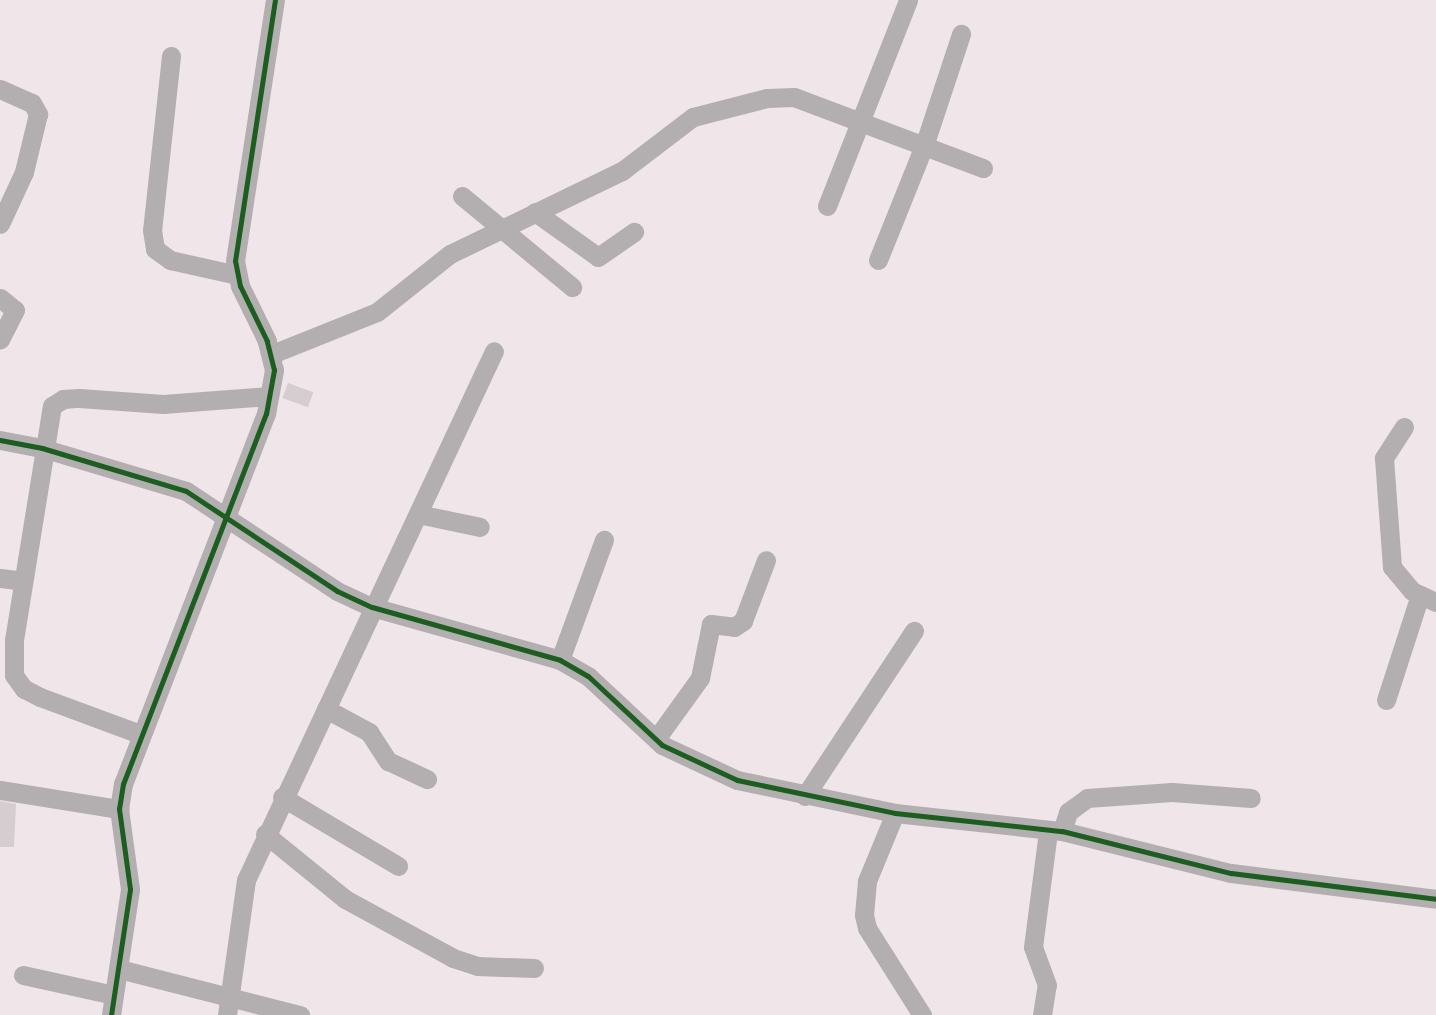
<!DOCTYPE html>
<style>
body{margin:0}
#map{position:relative;width:1436px;height:1015px;overflow:hidden;background:#f0e5e8;font-family:"Crimson Pro",serif}
div>[style]{position:absolute}
[style*='--x']{left:calc(var(--x)*1px);top:calc(var(--y)*1px);width:calc(var(--w)*1px);rotate:calc(var(--a)*1deg)}
.building>*{inset:0;background:#d6cdd0;transform-origin:0 0}
.minor>*{height:19px;margin:-9.5px;padding:0 9.5px;transform-origin:9.5px;border-radius:9.5px;background:#b3aeaf}
.cycleway>*{height:5px;margin:-2.5px;padding:0 2.5px;transform-origin:2.5px;border-radius:2.5px;background:#1b5e20}
span{translate:-50% -50%;white-space:nowrap;text-align:center;line-height:1.15;-webkit-text-stroke:5px #f4e1e5;paint-order:stroke}
</style>
<div id="map">
<div class="building">
<i style="left:288px;top:383px;width:27px;height:16px;rotate:20deg"></i>
<i style="clip-path:polygon(0 801px,16px 804px,14px 847px,0 847px)"></i>
</div>
<div class="minor">
<i style="--x:171;--y:56;--w:175;--a:96.2"></i>
<i style="--x:152;--y:230;--w:19;--a:81"></i>
<i style="--x:155;--y:249;--w:19;--a:36"></i>
<i style="--x:170;--y:260;--w:69;--a:12.6"></i>
<i style="--x:0;--y:89;--w:35;--a:24"></i>
<i style="--x:32;--y:103;--w:13;--a:61"></i>
<i style="--x:38;--y:114;--w:60;--a:103.6"></i>
<i style="--x:24;--y:172;--w:57;--a:114.8"></i>
<i style="--x:462;--y:196;--w:143;--a:39.6"></i>
<i style="--x:827;--y:206;--w:221;--a:-68.5"></i>
<i style="--x:535;--y:212;--w:77;--a:35.5"></i>
<i style="--x:598;--y:257;--w:44;--a:-34.8"></i>
<i style="--x:878;--y:260;--w:126;--a:-68.1"></i>
<i style="--x:925;--y:143;--w:115;--a:-71.7"></i>
<i style="--x:0;--y:298;--w:19;--a:39"></i>
<i style="--x:15;--y:310;--w:33;--a:117"></i>
<i style="--x:272;--y:354;--w:113;--a:-21.8"></i>
<i style="--x:377;--y:312;--w:93;--a:-38.5"></i>
<i style="--x:450;--y:254;--w:191;--a:-25.8"></i>
<i style="--x:622;--y:171;--w:89;--a:-37.3"></i>
<i style="--x:693;--y:117;--w:76;--a:-14.4"></i>
<i style="--x:767;--y:98;--w:27;--a:-2"></i>
<i style="--x:794;--y:97;--w:202;--a:20.6"></i>
<i style="--x:1404;--y:427;--w:37;--a:123"></i>
<i style="--x:1384;--y:458;--w:109;--a:85.8"></i>
<i style="--x:1392;--y:567;--w:31;--a:50"></i>
<i style="--x:1412;--y:591;--w:26;--a:25"></i>
<i style="--x:0;--y:440;--w:43;--a:10.8"></i>
<i style="--x:42;--y:448;--w:150;--a:16.6"></i>
<i style="--x:186;--y:491;--w:181;--a:33.5"></i>
<i style="--x:337;--y:591;--w:38;--a:25"></i>
<i style="--x:372;--y:607;--w:195;--a:15.7"></i>
<i style="--x:560;--y:660;--w:32;--a:30"></i>
<i style="--x:588;--y:676;--w:101;--a:43"></i>
<i style="--x:662;--y:745;--w:83;--a:25"></i>
<i style="--x:737;--y:780;--w:161;--a:11.8"></i>
<i style="--x:895;--y:813;--w:168;--a:6.2"></i>
<i style="--x:1062;--y:831;--w:174;--a:14"></i>
<i style="--x:1231;--y:873;--w:207;--a:7.2"></i>
<i style="--x:418;--y:514;--w:63;--a:11.8"></i>
<i style="--x:0;--y:578;--w:23;--a:7"></i>
<i style="--x:560;--y:660;--w:128;--a:-69.9"></i>
<i style="--x:1386;--y:700;--w:110;--a:-72.1"></i>
<i style="--x:326;--y:709;--w:49;--a:28.1"></i>
<i style="--x:369;--y:732;--w:35;--a:57"></i>
<i style="--x:388;--y:761;--w:43;--a:24.8"></i>
<i style="--x:140;--y:734;--w:107;--a:-159.7"></i>
<i style="--x:40;--y:697;--w:18;--a:-153"></i>
<i style="--x:24;--y:689;--w:17;--a:-126"></i>
<i style="--x:14;--y:675;--w:35;--a:-90"></i>
<i style="--x:14;--y:640;--w:237;--a:-80.8"></i>
<i style="--x:52;--y:406;--w:13;--a:-32"></i>
<i style="--x:63;--y:399;--w:16;--a:-4"></i>
<i style="--x:79;--y:398;--w:84;--a:4.1"></i>
<i style="--x:163;--y:404;--w:106;--a:-4.3"></i>
<i style="--x:656;--y:739;--w:75;--a:-54.2"></i>
<i style="--x:700;--y:678;--w:55;--a:-78.5"></i>
<i style="--x:711;--y:624;--w:23;--a:7"></i>
<i style="--x:734;--y:627;--w:11;--a:-34"></i>
<i style="--x:743;--y:621;--w:65;--a:-69.3"></i>
<i style="--x:0;--y:790;--w:121;--a:9.1"></i>
<i style="--x:805;--y:796;--w:198;--a:-56.6"></i>
<i style="--x:282;--y:797;--w:135;--a:30.7"></i>
<i style="--x:895;--y:813;--w:74;--a:112.4"></i>
<i style="--x:867;--y:881;--w:34;--a:95"></i>
<i style="--x:864;--y:915;--w:13;--a:77"></i>
<i style="--x:867;--y:928;--w:103;--a:57.7"></i>
<i style="--x:1062;--y:831;--w:20;--a:-72"></i>
<i style="--x:1068;--y:812;--w:24;--a:-36"></i>
<i style="--x:1087;--y:798;--w:85;--a:-4"></i>
<i style="--x:1172;--y:792;--w:79;--a:4.3"></i>
<i style="--x:265;--y:834;--w:103;--a:39.1"></i>
<i style="--x:345;--y:899;--w:123;--a:28.6"></i>
<i style="--x:453;--y:958;--w:25;--a:18"></i>
<i style="--x:477;--y:966;--w:57;--a:2"></i>
<i style="--x:119;--y:969;--w:187;--a:14.3"></i>
<i style="--x:23;--y:975;--w:93;--a:12.4"></i>
<i style="--x:111;--y:1015;--w:127;--a:-81.4"></i>
<i style="--x:130;--y:889;--w:81;--a:-97.8"></i>
<i style="--x:119;--y:809;--w:25;--a:-81"></i>
<i style="--x:123;--y:784;--w:397;--a:-68.9"></i>
<i style="--x:266;--y:414;--w:45;--a:-79.7"></i>
<i style="--x:274;--y:370;--w:30;--a:-104"></i>
<i style="--x:267;--y:341;--w:61;--a:-116.1"></i>
<i style="--x:240;--y:286;--w:25;--a:-101"></i>
<i style="--x:235;--y:261;--w:264;--a:-81.3"></i>
<i style="--x:227;--y:1015;--w:136;--a:-82"></i>
<i style="--x:246;--y:880;--w:584;--a:-64.88"></i>
<i style="--x:1042;--y:1015;--w:30;--a:-81"></i>
<i style="--x:1047;--y:985;--w:40;--a:-110.2"></i>
<i style="--x:1033;--y:947;--w:117;--a:-82.6"></i>
</div>
<div class="cycleway">
<i style="--x:0;--y:440;--w:43;--a:10.8"></i>
<i style="--x:42;--y:448;--w:150;--a:16.6"></i>
<i style="--x:186;--y:491;--w:181;--a:33.5"></i>
<i style="--x:337;--y:591;--w:38;--a:25"></i>
<i style="--x:372;--y:607;--w:195;--a:15.7"></i>
<i style="--x:560;--y:660;--w:32;--a:30"></i>
<i style="--x:588;--y:676;--w:101;--a:43"></i>
<i style="--x:662;--y:745;--w:83;--a:25"></i>
<i style="--x:737;--y:780;--w:161;--a:11.8"></i>
<i style="--x:895;--y:813;--w:168;--a:6.2"></i>
<i style="--x:1062;--y:831;--w:174;--a:14"></i>
<i style="--x:1231;--y:873;--w:207;--a:7.2"></i>
<i style="--x:111;--y:1015;--w:127;--a:-81.4"></i>
<i style="--x:130;--y:889;--w:81;--a:-97.8"></i>
<i style="--x:119;--y:809;--w:25;--a:-81"></i>
<i style="--x:123;--y:784;--w:397;--a:-68.9"></i>
<i style="--x:266;--y:414;--w:45;--a:-79.7"></i>
<i style="--x:274;--y:370;--w:30;--a:-104"></i>
<i style="--x:267;--y:341;--w:61;--a:-116.1"></i>
<i style="--x:240;--y:286;--w:25;--a:-101"></i>
<i style="--x:235;--y:261;--w:264;--a:-81.3"></i>
</div>
</div>
